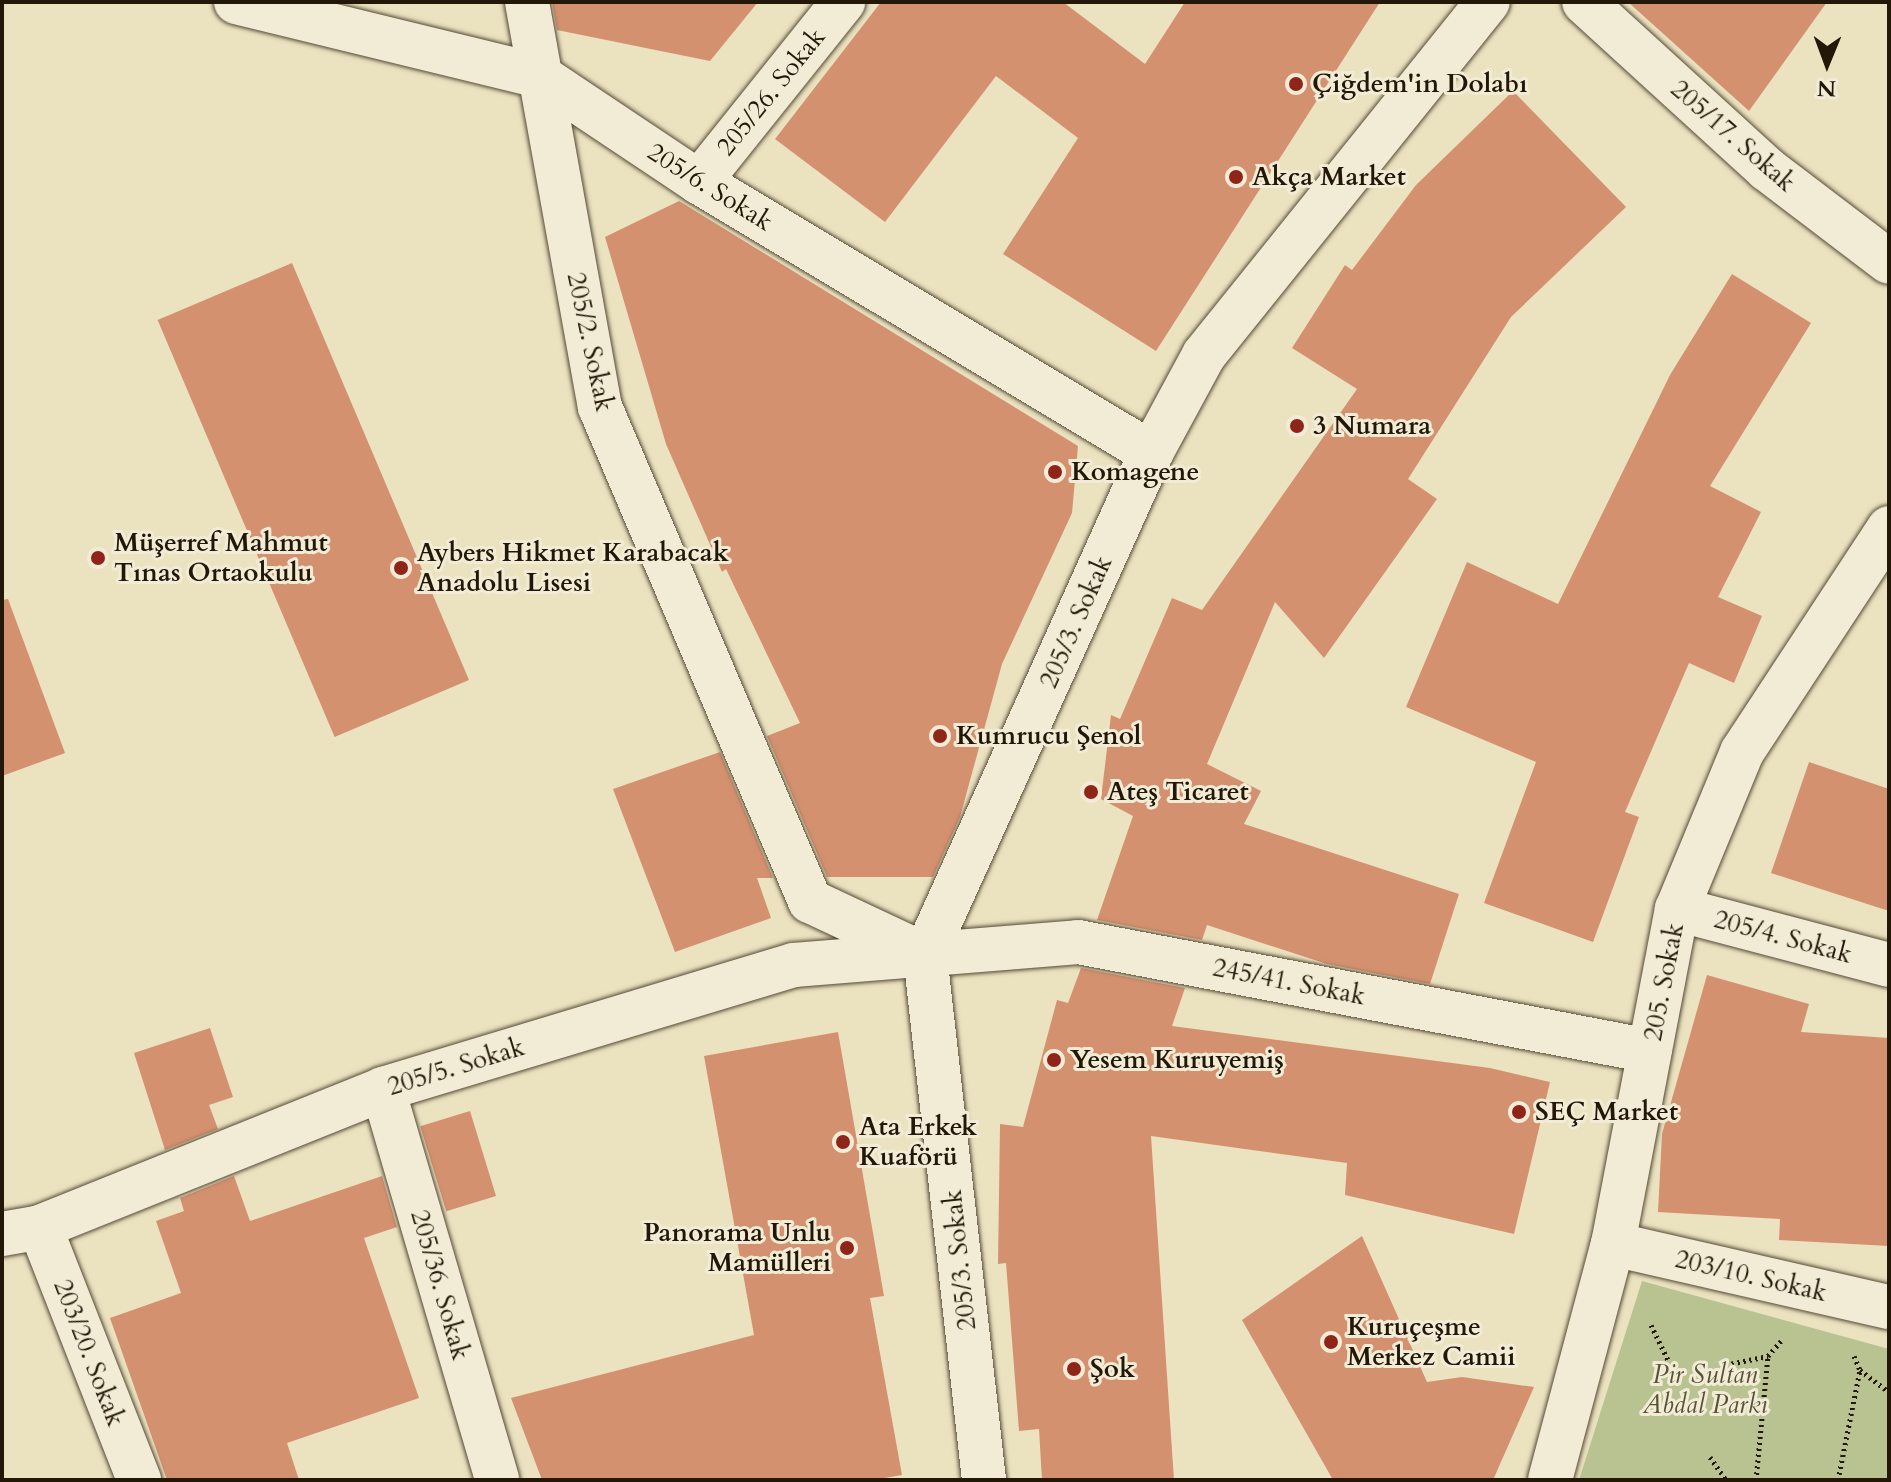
<!DOCTYPE html>
<meta charset="utf-8">
<style>
body{margin:0}
#map{position:relative;width:1891px;height:1482px;overflow:hidden;background:#ebe2c0;font-family:Cardo,serif}
div>[style]{position:absolute}
[style*='--x']{left:calc(var(--x)*1px);top:calc(var(--y)*1px);width:calc(var(--w)*1px);rotate:calc(var(--a)*1deg)}
.green>*{inset:0;background:#b9c391}
.building>*{inset:0;background:#d49170;transform-origin:0 0}
.path>*{height:5px;margin-top:-2.5px;transform-origin:0;background:repeating-linear-gradient(90deg,#231707 0 2px,transparent 0 6px)}
.roads{filter:drop-shadow(0 0 2px #554a35) drop-shadow(0 0 2px #554a35)}
.minor>*{height:44px;margin:-22px;padding:0 22px;transform-origin:22px;border-radius:22px;background:#f2ecd6}
.secondary>*{height:44px;margin:-22px;padding:0 22px;transform-origin:22px;border-radius:22px;background:#f2ecd6}
.dots>*{width:22px;height:22px;translate:-50% -50%;box-sizing:border-box;border:4px solid #f2ecd6;border-radius:50%}
span{translate:-50% -50%;white-space:nowrap;text-align:center;line-height:1.15;-webkit-text-stroke:6px #f2ecd6;paint-order:stroke}
.poi-label{font-size:26px;color:#231707;font-weight:700}
.left{translate:0 -50%;text-align:left}
.right{translate:-100% -50%;text-align:right}
.street-label{font-size:26px;color:#231707}
.park-label{font-size:26px;color:#585337;font-style:italic}
.frame{position:absolute;inset:0;border:4px solid #231707;pointer-events:none}
.north{position:absolute;left:1787px;top:24px;width:80px;height:80px;-webkit-text-stroke:6px #f2ecd6;paint-order:stroke;rotate:181deg;font-size:22px;font-weight:700;line-height:32px;text-align:center;color:#231707}
.north::after{content:'';display:block;margin:auto;width:28px;height:36px;background:#231707;clip-path:polygon(50% 0,100% 100%,50% 72%,0 100%)}
</style>
<div id="map">
<div class="green">
<i style="clip-path:polygon(1642px 1281px,1889px 1349px,1889px 1480px,1579px 1480px)"></i>
</div>
<div class="building">
<i style="clip-path:polygon(552px 2px,758px 2px,710px 61px,557px 30px)"></i>
<i style="clip-path:polygon(881px 2px,1063px 2px,1145px 64px,1185px 2px,1380px 2px,1156px 351px,1003px 254px,1078px 138px,996px 76px,885px 222px,775px 139px)"></i>
<i style="clip-path:polygon(1628px 2px,1827px 2px,1749px 111px)"></i>
<i style="clip-path:polygon(1513px 91px,1626px 207px,1511px 317px,1408px 479px,1437px 499px,1324px 658px,1275px 602px,1207px 764px,1261px 791px,1244px 824px,1459px 894px,1430px 984px,1327px 964px,1207px 925px,1202px 940px,1097px 920px,1133px 816px,1101px 799px,1111px 715px,1120px 719px,1172px 598px,1202px 610px,1357px 389px,1292px 348px,1345px 265px,1352px 270px,1416px 185px)"></i>
<i style="clip-path:polygon(679px 201px,1078px 446px,1072px 513px,1002px 664px,960px 817px,933px 877px,827px 877px,767px 736px,800px 723px,726px 569px,722px 572px,666px 444px,605px 237px)"></i>
<i style="left:292px;top:263px;width:453px;height:146px;rotate:67deg"></i>
<i style="clip-path:polygon(1732px 274px,1811px 323px,1710px 486px,1761px 512px,1718px 597px,1762px 616px,1734px 683px,1689px 663px,1625px 812px,1639px 817px,1593px 942px,1484px 903px,1536px 762px,1406px 707px,1467px 562px,1558px 604px,1670px 375px)"></i>
<i style="clip-path:polygon(8px 599px,65px 753px,2px 776px,2px 600px)"></i>
<i style="clip-path:polygon(720px 752px,773px 878px,757px 878px,771px 918px,675px 952px,613px 789px)"></i>
<i style="clip-path:polygon(1809px 762px,1889px 789px,1889px 911px,1771px 873px)"></i>
<i style="clip-path:polygon(1081px 968px,1185px 988px,1172px 1026px,1490px 1068px,1550px 1082px,1514px 1234px,1345px 1195px,1347px 1163px,1151px 1136px,1174px 1480px,1042px 1480px,1039px 1429px,1019px 1431px,1006px 1263px,998px 1264px,1000px 1124px,1023px 1127px,1057px 1000px,1068px 1003px)"></i>
<i style="clip-path:polygon(1707px 975px,1809px 1004px,1801px 1032px,1889px 1038px,1889px 1246px,1779px 1240px,1780px 1219px,1658px 1212px,1662px 1134px)"></i>
<i style="clip-path:polygon(210px 1028px,233px 1097px,209px 1105px,218px 1129px,165px 1150px,134px 1053px)"></i>
<i style="clip-path:polygon(838px 1032px,884px 1296px,870px 1298px,902px 1475px,873px 1480px,542px 1480px,511px 1398px,754px 1335px,704px 1056px)"></i>
<i style="left:470px;top:1111px;width:89px;height:52px;rotate:73deg"></i>
<i style="clip-path:polygon(234px 1176px,250px 1221px,382px 1176px,397px 1227px,364px 1238px,419px 1398px,287px 1443px,299px 1480px,167px 1480px,110px 1318px,181px 1293px,156px 1221px,184px 1211px,180px 1198px)"></i>
<i style="clip-path:polygon(1362px 1236px,1427px 1382px,1462px 1377px,1534px 1387px,1493px 1480px,1333px 1480px,1242px 1320px)"></i>
</div>
<div class="path">
<i style="--x:1651;--y:1325;--w:39;--a:64"></i>
<i style="--x:1854;--y:1356;--w:15;--a:67"></i>
<i style="--x:1860;--y:1370;--w:36;--a:37"></i>
<i style="--x:1720;--y:1366;--w:49;--a:-11.8"></i>
<i style="--x:1768;--y:1356;--w:20;--a:-49"></i>
<i style="--x:1710;--y:1457;--w:28;--a:55"></i>
<i style="--x:1756;--y:1480;--w:125;--a:-84.5"></i>
<i style="--x:1838;--y:1480;--w:112;--a:-78.7"></i>
</div>
<div class="roads">
<div class="minor">
<i style="--x:236;--y:2;--w:313;--a:13.7"></i>
<i style="--x:540;--y:76;--w:191;--a:33.7"></i>
<i style="--x:699;--y:182;--w:527;--a:30.95"></i>
<i style="--x:527;--y:2;--w:412;--a:79.8"></i>
<i style="--x:600;--y:407;--w:537;--a:66.97"></i>
<i style="--x:810;--y:901;--w:125;--a:25.1"></i>
<i style="--x:1584;--y:2;--w:248;--a:42.4"></i>
<i style="--x:1767;--y:169;--w:153;--a:37.3"></i>
<i style="--x:699;--y:182;--w:231;--a:-51.3"></i>
<i style="--x:1677;--y:909;--w:219;--a:14.8"></i>
<i style="--x:383;--y:1089;--w:407;--a:73.7"></i>
<i style="--x:40;--y:1227;--w:272;--a:68.6"></i>
<i style="--x:2;--y:1234;--w:39;--a:-10"></i>
<i style="--x:40;--y:1227;--w:370;--a:-21.9"></i>
<i style="--x:383;--y:1089;--w:429;--a:-16.8"></i>
<i style="--x:794;--y:965;--w:285;--a:-4.6"></i>
<i style="--x:1078;--y:942;--w:582;--a:10.79"></i>
<i style="--x:1613;--y:1244;--w:283;--a:12.9"></i>
<i style="--x:1550;--y:1480;--w:244;--a:-75.1"></i>
<i style="--x:1613;--y:1244;--w:341;--a:-79.2"></i>
<i style="--x:1677;--y:909;--w:170;--a:-67.5"></i>
<i style="--x:1742;--y:752;--w:268;--a:-56.7"></i>
</div>
<div class="secondary">
<i style="--x:984;--y:1480;--w:528;--a:-96.41"></i>
<i style="--x:925;--y:955;--w:551;--a:-65.76"></i>
<i style="--x:1151;--y:453;--w:111;--a:-61.6"></i>
<i style="--x:1204;--y:355;--w:453;--a:-51.2"></i>
</div>
</div>
<div class="dots">
<i style="left:1296px;top:84px;background:#8f2418"></i>
<i style="left:1236px;top:177px;background:#8f2418"></i>
<i style="left:1297px;top:426px;background:#8f2418"></i>
<i style="left:1055px;top:472px;background:#8f2418"></i>
<i style="left:98px;top:558px;background:#8f2418"></i>
<i style="left:401px;top:568px;background:#8f2418"></i>
<i style="left:940px;top:736px;background:#8f2418"></i>
<i style="left:1091px;top:792px;background:#8f2418"></i>
<i style="left:1054px;top:1060px;background:#8f2418"></i>
<i style="left:1519px;top:1112px;background:#8f2418"></i>
<i style="left:843px;top:1142px;background:#8f2418"></i>
<i style="left:847px;top:1248px;background:#8f2418"></i>
<i style="left:1331px;top:1342px;background:#8f2418"></i>
<i style="left:1074px;top:1369px;background:#8f2418"></i>
</div>
<div class="poi-label">
<span class="left" style="left:1312px;top:84px">Çiğdem'in Dolabı</span>
<span class="left" style="left:1252px;top:177px">Akça Market</span>
<span class="left" style="left:1313px;top:426px">3 Numara</span>
<span class="left" style="left:1071px;top:472px">Komagene</span>
<span class="left" style="left:114px;top:558px">Müşerref Mahmut<br>Tınas Ortaokulu</span>
<span class="left" style="left:417px;top:568px">Aybers Hikmet Karabacak<br>Anadolu Lisesi</span>
<span class="left" style="left:956px;top:736px">Kumrucu Şenol</span>
<span class="left" style="left:1107px;top:792px">Ateş Ticaret</span>
<span class="left" style="left:1070px;top:1060px">Yesem Kuruyemiş</span>
<span class="left" style="left:1535px;top:1112px">SEÇ Market</span>
<span class="left" style="left:859px;top:1142px">Ata Erkek<br>Kuaförü</span>
<span class="right" style="left:831px;top:1248px">Panorama Unlu<br>Mamülleri</span>
<span class="left" style="left:1347px;top:1342px">Kuruçeşme<br>Merkez Camii</span>
<span class="left" style="left:1090px;top:1369px">Şok</span>
</div>
<div class="street-label">
<span style="left:771px;top:92px;rotate:-51deg">205/26. Sokak</span>
<span style="left:1733px;top:136px;rotate:41deg">205/17. Sokak</span>
<span style="left:710px;top:187px;rotate:32deg">205/6. Sokak</span>
<span style="left:590px;top:342px;rotate:78deg">205/2. Sokak</span>
<span style="left:1076px;top:622px;rotate:-66deg">205/3. Sokak</span>
<span style="left:1783px;top:937px;rotate:15deg">205/4. Sokak</span>
<span style="left:1289px;top:982px;rotate:11deg">245/41. Sokak</span>
<span style="left:1664px;top:982px;rotate:-79deg">205. Sokak</span>
<span style="left:456px;top:1067px;rotate:-17deg">205/5. Sokak</span>
<span style="left:960px;top:1260px;rotate:-96deg">205/3. Sokak</span>
<span style="left:1751px;top:1276px;rotate:13deg">203/10. Sokak</span>
<span style="left:440px;top:1285px;rotate:74deg">205/36. Sokak</span>
<span style="left:89px;top:1353px;rotate:69deg">203/20. Sokak</span>
</div>
<div class="park-label">
<span style="left:1705px;top:1390px">Pir Sultan<br>Abdal Parkı</span>
</div>
<div class="frame"></div>
<div class="north">N</div>
</div>
